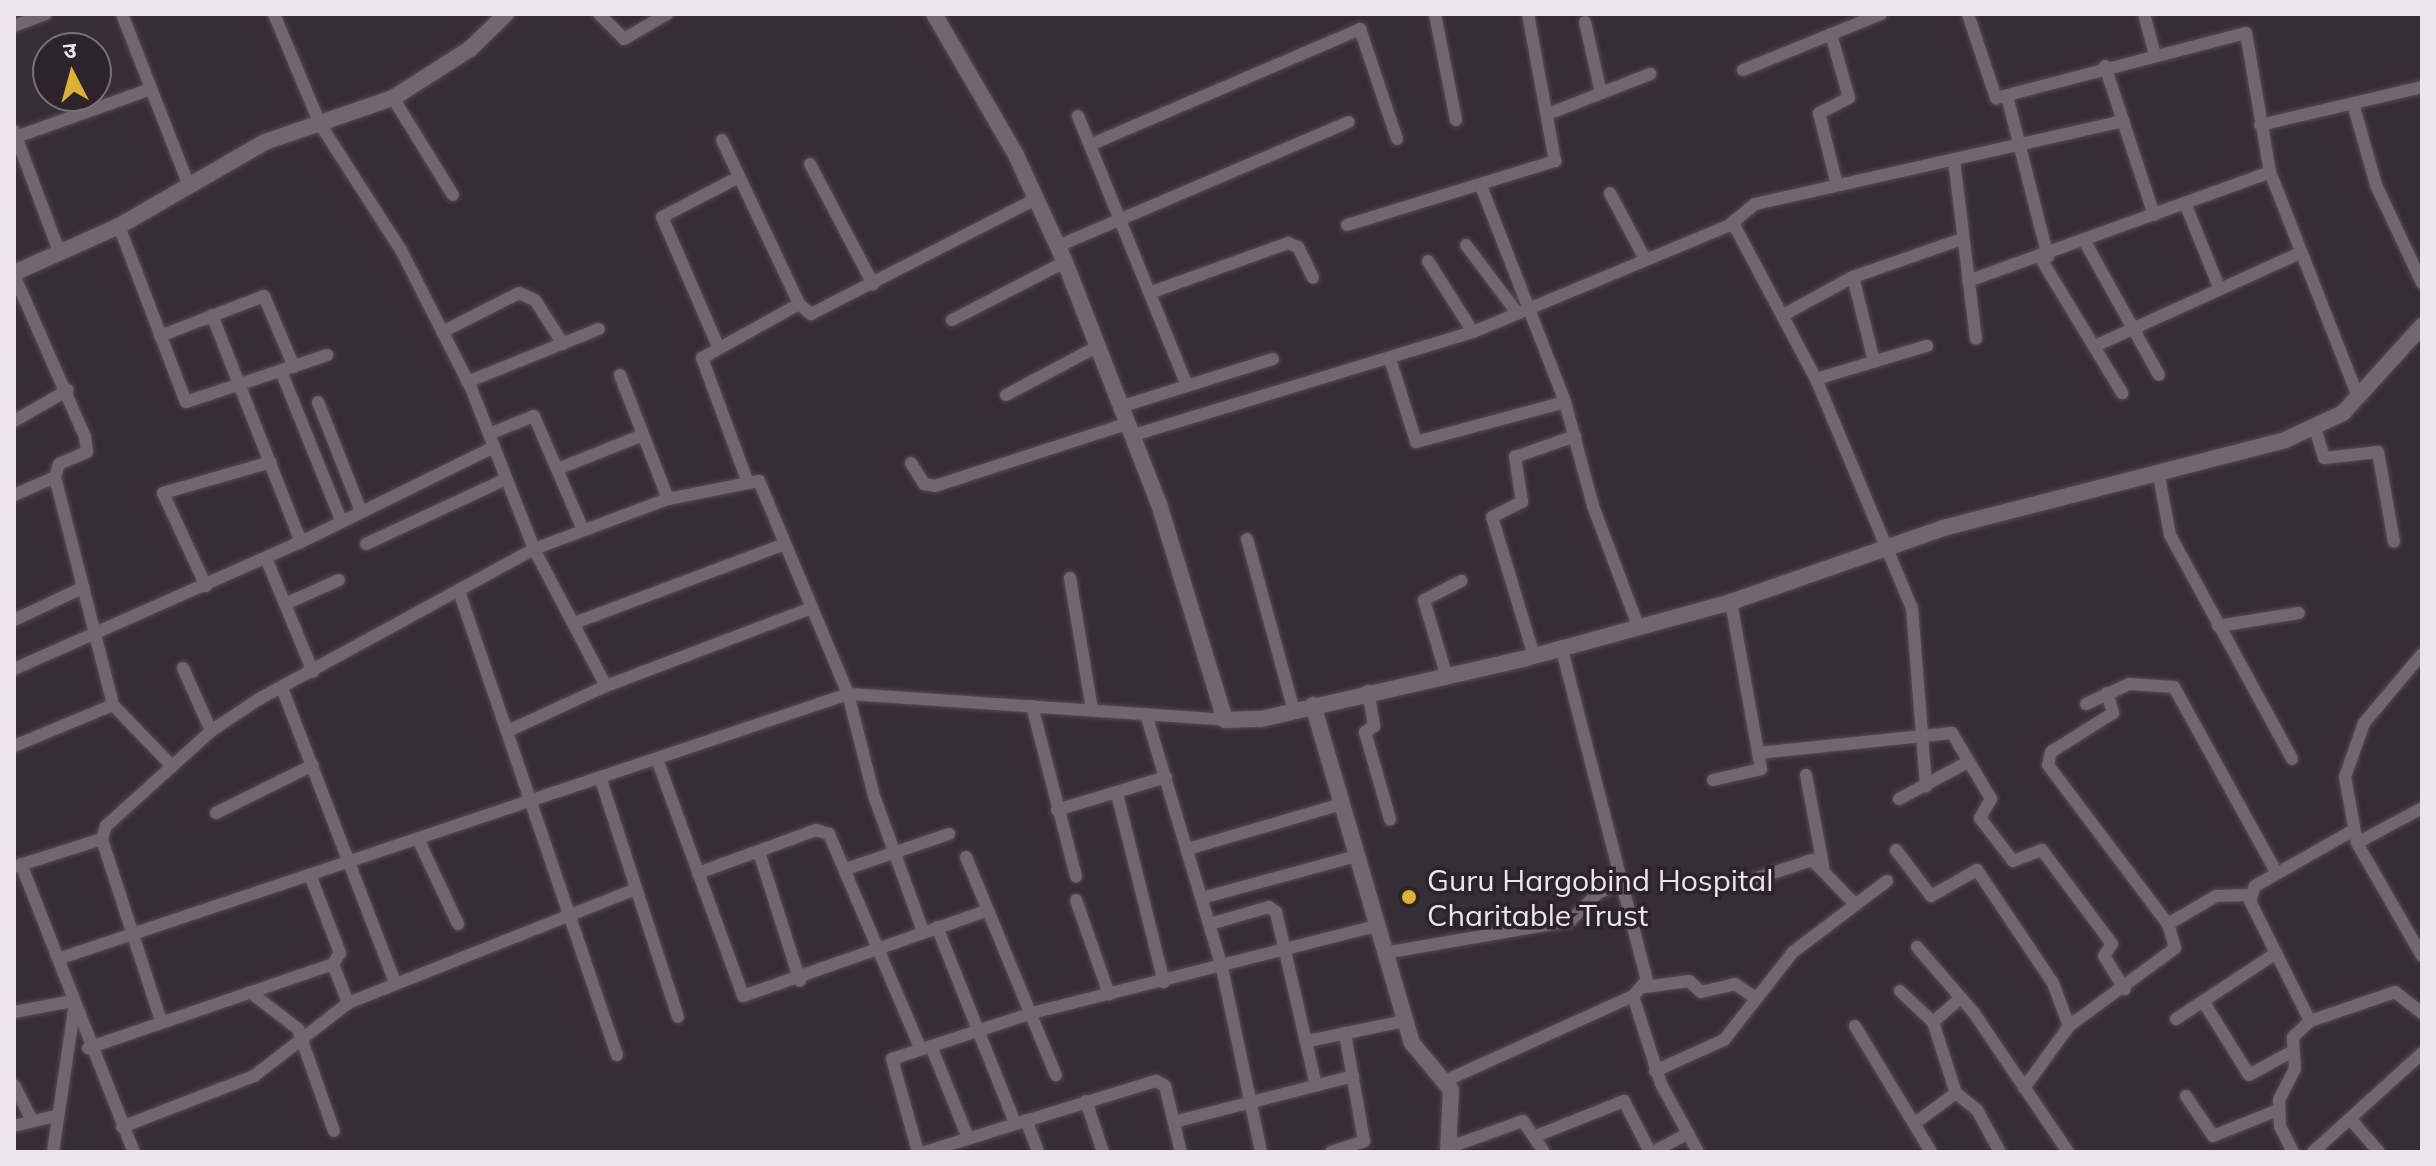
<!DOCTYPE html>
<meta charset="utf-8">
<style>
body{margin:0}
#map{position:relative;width:2436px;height:1166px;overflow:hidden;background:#372d36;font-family:Mulish,"Noto Sans Devanagari",sans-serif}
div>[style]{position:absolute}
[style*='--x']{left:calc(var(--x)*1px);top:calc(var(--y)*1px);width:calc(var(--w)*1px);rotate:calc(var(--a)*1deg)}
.roads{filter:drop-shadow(0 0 2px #544b53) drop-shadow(0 0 2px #544b53)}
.minor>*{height:12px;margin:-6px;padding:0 6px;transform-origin:6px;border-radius:6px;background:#726670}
.tertiary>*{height:16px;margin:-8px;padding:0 8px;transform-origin:8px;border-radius:8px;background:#726670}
.dots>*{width:22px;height:22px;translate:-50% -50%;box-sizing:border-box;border:4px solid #2c232b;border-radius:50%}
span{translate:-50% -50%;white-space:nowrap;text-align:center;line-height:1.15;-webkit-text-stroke:7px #2c232b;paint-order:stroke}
.poi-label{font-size:30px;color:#ece5eb}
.left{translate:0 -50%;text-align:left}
.frame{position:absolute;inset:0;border:16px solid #ece5eb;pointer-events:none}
.north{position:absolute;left:32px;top:32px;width:80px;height:80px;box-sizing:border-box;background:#2c232b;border:2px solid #797178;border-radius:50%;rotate:354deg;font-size:22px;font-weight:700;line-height:32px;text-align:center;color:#ece5eb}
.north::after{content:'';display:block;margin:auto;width:28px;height:36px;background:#ddb133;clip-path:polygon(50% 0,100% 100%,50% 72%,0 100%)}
</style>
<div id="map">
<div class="roads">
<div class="minor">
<i style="--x:122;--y:14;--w:185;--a:68.7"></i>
<i style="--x:274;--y:14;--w:119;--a:67.3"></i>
<i style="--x:320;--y:124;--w:150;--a:57.3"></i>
<i style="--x:401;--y:250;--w:155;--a:63.1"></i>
<i style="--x:471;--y:388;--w:173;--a:68.6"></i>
<i style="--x:534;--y:549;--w:155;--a:62.3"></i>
<i style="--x:606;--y:686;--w:219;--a:-20.8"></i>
<i style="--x:599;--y:14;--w:35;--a:45"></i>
<i style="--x:624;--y:39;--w:50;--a:-30.2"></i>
<i style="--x:1435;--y:14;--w:108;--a:78.8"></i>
<i style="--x:1968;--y:14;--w:89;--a:71.6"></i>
<i style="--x:1996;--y:98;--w:258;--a:-14.6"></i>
<i style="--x:2246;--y:33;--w:141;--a:80.2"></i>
<i style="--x:2270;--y:172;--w:242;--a:68.6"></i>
<i style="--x:2144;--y:14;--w:39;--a:75"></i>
<i style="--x:1585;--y:22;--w:73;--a:77.3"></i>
<i style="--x:14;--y:26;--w:34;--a:-21"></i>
<i style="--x:1831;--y:34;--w:66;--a:74.3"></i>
<i style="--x:1849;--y:98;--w:34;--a:153"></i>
<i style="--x:1819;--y:113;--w:74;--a:76"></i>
<i style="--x:2105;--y:66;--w:157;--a:71.8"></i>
<i style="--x:1743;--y:70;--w:149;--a:-22.1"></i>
<i style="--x:2007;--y:96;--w:166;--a:75.7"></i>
<i style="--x:393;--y:98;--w:114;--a:58.3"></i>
<i style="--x:2354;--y:107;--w:81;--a:74.2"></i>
<i style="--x:2376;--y:185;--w:108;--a:64.9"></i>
<i style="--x:1548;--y:114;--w:110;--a:-21.4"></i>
<i style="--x:1078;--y:116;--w:288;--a:68"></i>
<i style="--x:2260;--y:125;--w:166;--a:-13.2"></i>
<i style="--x:14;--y:131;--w:131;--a:69.5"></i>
<i style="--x:16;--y:137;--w:143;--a:-19.6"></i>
<i style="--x:722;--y:140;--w:181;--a:64.8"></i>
<i style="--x:799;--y:304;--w:111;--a:150.9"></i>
<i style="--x:702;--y:358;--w:130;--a:69.8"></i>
<i style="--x:1092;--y:144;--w:292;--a:-23.2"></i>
<i style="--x:1360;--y:29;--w:116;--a:71.4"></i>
<i style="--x:1954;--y:160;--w:180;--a:83"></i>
<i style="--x:810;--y:164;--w:136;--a:62.3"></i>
<i style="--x:1481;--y:186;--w:232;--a:68.7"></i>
<i style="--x:1565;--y:402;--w:108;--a:74.9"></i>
<i style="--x:1593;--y:506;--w:125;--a:69.4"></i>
<i style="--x:1610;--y:193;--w:75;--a:62.1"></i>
<i style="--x:2185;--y:203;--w:91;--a:68"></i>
<i style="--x:1733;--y:223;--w:177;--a:62"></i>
<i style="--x:1816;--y:379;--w:248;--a:67.3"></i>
<i style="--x:1912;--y:608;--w:179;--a:85.5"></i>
<i style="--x:1347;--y:225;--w:218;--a:-17.1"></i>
<i style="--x:1555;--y:161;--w:149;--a:-100.4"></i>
<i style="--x:119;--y:226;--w:188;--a:69.2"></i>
<i style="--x:186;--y:402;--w:149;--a:-18.4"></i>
<i style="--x:2085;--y:242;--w:152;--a:60.9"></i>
<i style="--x:1466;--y:245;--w:86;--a:53"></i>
<i style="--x:1058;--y:246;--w:316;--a:-23.1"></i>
<i style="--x:2041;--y:259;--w:157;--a:58.8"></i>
<i style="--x:1428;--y:261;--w:84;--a:57.6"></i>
<i style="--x:14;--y:275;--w:177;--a:66.3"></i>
<i style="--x:85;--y:437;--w:15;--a:82"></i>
<i style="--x:87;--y:452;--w:30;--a:157"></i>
<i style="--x:59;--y:464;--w:14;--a:107"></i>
<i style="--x:1853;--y:277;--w:87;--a:76"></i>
<i style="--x:1968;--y:281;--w:321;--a:-19.8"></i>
<i style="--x:1152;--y:292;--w:145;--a:-19.8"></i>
<i style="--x:1288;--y:243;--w:11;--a:22"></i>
<i style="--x:1298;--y:247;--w:34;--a:64"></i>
<i style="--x:799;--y:304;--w:16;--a:40"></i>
<i style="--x:811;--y:314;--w:253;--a:-27.1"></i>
<i style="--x:1785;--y:314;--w:77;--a:-28.6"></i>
<i style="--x:1853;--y:277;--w:115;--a:-19.2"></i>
<i style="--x:212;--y:315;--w:244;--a:68.6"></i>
<i style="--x:952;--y:320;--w:127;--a:-27.2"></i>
<i style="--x:442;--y:332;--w:86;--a:-26.9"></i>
<i style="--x:519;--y:293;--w:17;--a:24"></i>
<i style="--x:535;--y:300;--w:52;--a:57.5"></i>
<i style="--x:160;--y:336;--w:111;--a:-21"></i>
<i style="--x:264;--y:296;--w:77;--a:67.1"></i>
<i style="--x:717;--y:344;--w:138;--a:-113.4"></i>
<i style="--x:662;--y:217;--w:87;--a:-27.5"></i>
<i style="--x:2095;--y:346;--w:225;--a:-24.4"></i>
<i style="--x:1391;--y:362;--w:84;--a:72.6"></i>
<i style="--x:1416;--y:442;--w:154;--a:-15"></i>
<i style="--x:281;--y:371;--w:161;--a:68.1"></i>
<i style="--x:620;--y:375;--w:133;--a:68.8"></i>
<i style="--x:1816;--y:379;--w:116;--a:-16.6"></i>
<i style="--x:467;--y:382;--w:142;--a:-21.9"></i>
<i style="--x:1006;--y:395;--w:104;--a:-28"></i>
<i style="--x:318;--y:402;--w:117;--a:68.5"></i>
<i style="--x:1123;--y:406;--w:157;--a:-17.4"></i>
<i style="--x:14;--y:421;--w:62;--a:-29.9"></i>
<i style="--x:2315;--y:428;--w:31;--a:73"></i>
<i style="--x:2324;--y:458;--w:54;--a:-6.3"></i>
<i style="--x:2378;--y:452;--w:91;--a:79.9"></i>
<i style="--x:489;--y:434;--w:48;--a:-21.8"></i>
<i style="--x:534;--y:416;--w:124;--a:66.7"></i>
<i style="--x:1134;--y:435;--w:354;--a:-16.9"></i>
<i style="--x:1473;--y:332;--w:276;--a:-22.6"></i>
<i style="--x:1728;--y:226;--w:35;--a:-39"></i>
<i style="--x:1755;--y:204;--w:378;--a:-12.7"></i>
<i style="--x:911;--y:463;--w:25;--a:58"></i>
<i style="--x:924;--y:484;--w:11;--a:10"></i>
<i style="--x:935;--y:486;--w:204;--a:-18"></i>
<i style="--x:560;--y:468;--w:89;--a:-21.7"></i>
<i style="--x:2158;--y:471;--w:65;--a:79.4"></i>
<i style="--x:2170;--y:535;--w:255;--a:61.4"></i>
<i style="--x:14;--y:495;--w:45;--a:-23.7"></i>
<i style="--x:55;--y:477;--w:235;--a:75.7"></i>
<i style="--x:1247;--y:539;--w:178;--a:74.7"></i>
<i style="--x:366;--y:544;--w:154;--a:-24.9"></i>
<i style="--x:266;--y:558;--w:123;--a:67.6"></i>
<i style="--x:1070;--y:578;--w:133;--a:80.5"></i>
<i style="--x:206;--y:586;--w:102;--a:-114.8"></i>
<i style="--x:163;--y:493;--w:112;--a:-16"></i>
<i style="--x:460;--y:594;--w:487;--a:71.2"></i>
<i style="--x:285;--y:604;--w:59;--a:-24"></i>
<i style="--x:14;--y:620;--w:77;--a:-25.2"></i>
<i style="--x:577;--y:622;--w:222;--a:-20.6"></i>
<i style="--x:2218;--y:626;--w:82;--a:-9.1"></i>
<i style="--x:1561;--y:646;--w:345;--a:75.6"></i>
<i style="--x:1647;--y:980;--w:21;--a:131"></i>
<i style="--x:2422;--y:654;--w:90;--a:130"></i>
<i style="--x:2364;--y:723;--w:57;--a:109.4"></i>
<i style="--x:2345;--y:777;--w:67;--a:79.7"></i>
<i style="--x:2357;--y:843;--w:130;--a:60.1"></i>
<i style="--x:1534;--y:656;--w:145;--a:-106.8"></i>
<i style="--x:1492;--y:517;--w:34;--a:-27"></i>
<i style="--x:1522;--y:502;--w:46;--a:-98.8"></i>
<i style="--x:1515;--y:457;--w:64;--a:-19.3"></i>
<i style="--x:183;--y:668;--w:69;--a:66"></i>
<i style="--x:14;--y:669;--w:314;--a:-23.9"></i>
<i style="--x:301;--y:542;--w:215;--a:-26.2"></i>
<i style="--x:1446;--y:674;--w:77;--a:-106.6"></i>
<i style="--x:1424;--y:600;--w:42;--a:-27.2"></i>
<i style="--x:282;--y:688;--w:315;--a:69"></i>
<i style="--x:1368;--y:691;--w:36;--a:80"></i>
<i style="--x:1374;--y:726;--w:11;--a:146"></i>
<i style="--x:1365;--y:732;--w:91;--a:74"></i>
<i style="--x:2107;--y:693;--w:21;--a:73"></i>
<i style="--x:2113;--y:713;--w:73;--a:147.8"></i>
<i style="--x:2051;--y:752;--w:13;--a:103"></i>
<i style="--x:2048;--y:765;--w:199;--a:53"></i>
<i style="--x:2168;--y:924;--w:56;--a:-30.3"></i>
<i style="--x:2216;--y:896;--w:32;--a:-2"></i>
<i style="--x:2086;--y:704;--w:47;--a:-24.9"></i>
<i style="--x:2129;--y:684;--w:45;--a:3.8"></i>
<i style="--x:2174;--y:687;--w:211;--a:61.1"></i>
<i style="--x:1032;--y:706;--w:176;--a:75.5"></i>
<i style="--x:1146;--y:714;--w:265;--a:73.3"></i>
<i style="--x:1222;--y:968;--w:188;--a:78"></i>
<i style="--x:508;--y:731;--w:108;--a:-24.7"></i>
<i style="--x:14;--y:746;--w:107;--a:-22.5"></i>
<i style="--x:113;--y:705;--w:85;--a:46"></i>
<i style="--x:1758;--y:753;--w:195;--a:-5.9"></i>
<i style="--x:1952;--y:733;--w:77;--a:59.4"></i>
<i style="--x:1991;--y:799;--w:22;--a:120"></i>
<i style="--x:1980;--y:818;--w:54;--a:52.5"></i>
<i style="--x:2013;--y:861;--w:31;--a:-21"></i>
<i style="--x:2042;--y:850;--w:117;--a:53.3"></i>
<i style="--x:2112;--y:944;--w:14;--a:124"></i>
<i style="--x:2104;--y:956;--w:39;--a:58"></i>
<i style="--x:658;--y:762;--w:249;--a:70"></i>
<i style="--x:743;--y:996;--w:257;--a:-19.3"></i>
<i style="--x:1806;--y:775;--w:92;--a:79.3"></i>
<i style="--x:601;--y:780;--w:249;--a:72"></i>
<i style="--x:1713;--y:780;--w:49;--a:-12.9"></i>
<i style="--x:1761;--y:769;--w:170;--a:-100.2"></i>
<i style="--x:1117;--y:794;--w:194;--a:76"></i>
<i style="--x:1899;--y:799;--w:78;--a:-28.2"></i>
<i style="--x:1057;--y:810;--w:114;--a:-16.8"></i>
<i style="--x:216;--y:813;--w:108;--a:-26.3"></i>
<i style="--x:2352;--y:831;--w:112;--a:150.4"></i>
<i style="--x:2255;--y:886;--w:16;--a:108"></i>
<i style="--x:2250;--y:901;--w:134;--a:63.4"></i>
<i style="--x:2310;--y:1021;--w:90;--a:-18.8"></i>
<i style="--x:2395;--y:992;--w:34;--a:38"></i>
<i style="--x:418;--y:839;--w:94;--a:64.8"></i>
<i style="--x:2357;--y:843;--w:74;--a:-28.3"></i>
<i style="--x:1188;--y:849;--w:160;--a:-16.3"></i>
<i style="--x:1896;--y:850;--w:58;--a:52.7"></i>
<i style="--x:1931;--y:896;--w:53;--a:-29.5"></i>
<i style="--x:1977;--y:870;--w:136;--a:56.1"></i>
<i style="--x:2053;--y:983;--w:46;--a:69.6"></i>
<i style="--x:759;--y:852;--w:135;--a:72.4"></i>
<i style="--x:966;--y:857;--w:236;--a:67.6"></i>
<i style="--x:21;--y:864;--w:309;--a:68.6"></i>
<i style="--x:17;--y:866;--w:89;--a:-17.6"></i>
<i style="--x:846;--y:869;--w:109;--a:-18.8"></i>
<i style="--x:698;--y:873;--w:126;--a:-20"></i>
<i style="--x:816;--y:830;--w:14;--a:17"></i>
<i style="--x:829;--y:834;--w:232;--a:66.9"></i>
<i style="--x:1755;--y:879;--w:60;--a:-18.4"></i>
<i style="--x:1812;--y:860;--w:62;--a:45.7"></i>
<i style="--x:1202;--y:898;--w:161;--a:-15.2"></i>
<i style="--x:1076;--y:900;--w:100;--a:70.7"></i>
<i style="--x:1210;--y:924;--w:61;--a:-16.1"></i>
<i style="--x:1269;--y:907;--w:9;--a:36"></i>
<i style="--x:1276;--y:912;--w:178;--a:77"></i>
<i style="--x:937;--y:927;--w:211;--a:68.3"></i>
<i style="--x:1917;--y:947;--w:87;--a:49.2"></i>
<i style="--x:1974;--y:1013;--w:168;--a:55.9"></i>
<i style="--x:1384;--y:953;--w:189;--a:-9.8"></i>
<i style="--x:1570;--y:921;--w:40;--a:-45"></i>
<i style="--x:1598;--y:893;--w:25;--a:-23"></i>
<i style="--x:61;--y:958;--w:830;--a:-18.54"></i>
<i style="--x:848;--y:694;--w:105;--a:75.7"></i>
<i style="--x:874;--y:796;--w:144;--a:70.1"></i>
<i style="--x:333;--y:964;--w:42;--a:69"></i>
<i style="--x:1645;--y:987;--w:44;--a:-7.8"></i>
<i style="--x:1689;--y:981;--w:16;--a:43"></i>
<i style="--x:1701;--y:992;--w:35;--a:-13"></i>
<i style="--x:1735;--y:984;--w:22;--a:34"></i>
<i style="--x:1900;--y:991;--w:45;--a:43.2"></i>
<i style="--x:1933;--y:1022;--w:75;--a:72.1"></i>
<i style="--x:1956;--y:1093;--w:51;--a:143.8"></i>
<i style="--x:250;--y:992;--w:61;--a:37.6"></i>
<i style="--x:298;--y:1029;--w:108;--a:70.6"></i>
<i style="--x:2203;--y:1001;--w:87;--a:58.1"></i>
<i style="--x:2249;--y:1075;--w:50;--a:-28.6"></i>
<i style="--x:14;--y:1012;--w:60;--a:-10.6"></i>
<i style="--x:2176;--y:1019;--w:120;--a:-33.4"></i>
<i style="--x:161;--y:1021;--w:191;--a:-108"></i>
<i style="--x:102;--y:839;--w:14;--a:-73"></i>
<i style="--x:106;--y:826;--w:142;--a:-42.1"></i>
<i style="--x:211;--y:731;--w:58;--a:-33.7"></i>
<i style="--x:259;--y:699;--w:313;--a:-28.6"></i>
<i style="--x:534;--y:549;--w:143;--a:-20.5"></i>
<i style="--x:668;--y:499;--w:93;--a:-11.2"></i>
<i style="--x:759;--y:481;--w:231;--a:67.3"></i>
<i style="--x:848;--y:694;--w:378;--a:3.9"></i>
<i style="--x:1933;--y:1022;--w:37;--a:-41"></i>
<i style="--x:1855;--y:1026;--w:147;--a:58.9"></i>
<i style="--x:1308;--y:1041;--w:99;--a:-11.7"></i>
<i style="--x:931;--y:1046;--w:99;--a:68.1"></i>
<i style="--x:88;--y:1048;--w:259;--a:-18.9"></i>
<i style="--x:333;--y:964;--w:13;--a:-58"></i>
<i style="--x:340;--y:953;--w:84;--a:-111"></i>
<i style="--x:1655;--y:1071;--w:76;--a:-24.2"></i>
<i style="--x:1724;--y:1040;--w:112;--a:-51.9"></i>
<i style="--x:1793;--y:952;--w:118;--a:-37.1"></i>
<i style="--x:1447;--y:1080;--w:204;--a:-24.3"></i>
<i style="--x:1633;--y:996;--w:92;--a:72.3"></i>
<i style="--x:1661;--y:1084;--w:77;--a:61.4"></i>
<i style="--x:14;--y:1085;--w:39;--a:63"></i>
<i style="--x:2024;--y:1088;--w:77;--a:-54"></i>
<i style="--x:2069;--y:1026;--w:132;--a:-36.3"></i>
<i style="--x:2175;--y:948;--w:25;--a:-106"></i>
<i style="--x:1956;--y:1093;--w:27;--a:39"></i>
<i style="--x:1977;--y:1110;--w:48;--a:61.3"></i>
<i style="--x:2186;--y:1096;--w:48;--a:56"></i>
<i style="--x:2213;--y:1136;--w:70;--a:-21.8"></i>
<i style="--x:1086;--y:1101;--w:54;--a:71.6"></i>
<i style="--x:1026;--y:1120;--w:34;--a:69"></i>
<i style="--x:2352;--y:1121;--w:41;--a:48.9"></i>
<i style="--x:1174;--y:1122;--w:185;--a:-14.4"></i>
<i style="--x:14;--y:1126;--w:42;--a:-13.7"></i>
<i style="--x:122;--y:1127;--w:142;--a:-21.1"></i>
<i style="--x:254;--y:1076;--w:119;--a:-37.8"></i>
<i style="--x:348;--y:1003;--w:307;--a:-21.6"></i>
<i style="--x:1536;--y:1136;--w:95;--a:-21.7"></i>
<i style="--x:1624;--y:1101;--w:57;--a:63"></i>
<i style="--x:1450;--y:1147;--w:77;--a:-19.6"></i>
<i style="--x:1523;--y:1121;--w:37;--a:56"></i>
<i style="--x:53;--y:1152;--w:145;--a:-81.6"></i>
<i style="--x:918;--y:1152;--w:97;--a:-105.6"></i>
<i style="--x:892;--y:1059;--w:147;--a:-18.2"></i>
<i style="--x:1032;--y:1013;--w:355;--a:-14.2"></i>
<i style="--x:925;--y:1152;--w:242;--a:-17.1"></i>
<i style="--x:1156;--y:1081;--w:10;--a:29"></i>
<i style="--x:1165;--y:1086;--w:68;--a:76.4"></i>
<i style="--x:1331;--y:1152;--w:35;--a:-18"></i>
<i style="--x:1364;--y:1141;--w:110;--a:-100"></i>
<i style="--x:1653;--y:1152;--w:40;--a:-28"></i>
<i style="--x:2293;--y:1152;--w:29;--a:-117"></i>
<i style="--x:2280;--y:1126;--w:26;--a:-92"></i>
<i style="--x:2279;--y:1100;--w:35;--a:-63"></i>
<i style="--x:2295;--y:1069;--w:32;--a:-94"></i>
<i style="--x:2293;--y:1037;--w:23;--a:-43"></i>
<i style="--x:2313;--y:1152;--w:147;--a:-42.2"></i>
</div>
<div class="tertiary">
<i style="--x:934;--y:14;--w:163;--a:59.8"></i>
<i style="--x:1016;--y:155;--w:118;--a:65.4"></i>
<i style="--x:1065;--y:262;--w:260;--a:68.8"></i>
<i style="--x:1159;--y:504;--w:226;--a:73"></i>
<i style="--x:1225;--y:720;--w:36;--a:-2"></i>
<i style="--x:1261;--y:719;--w:269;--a:-12.9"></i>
<i style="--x:1523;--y:659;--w:216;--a:-15.3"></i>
<i style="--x:1731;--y:602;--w:225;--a:-19.2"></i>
<i style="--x:1943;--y:528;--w:353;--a:-14.4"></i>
<i style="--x:2285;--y:440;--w:64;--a:-25"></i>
<i style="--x:2343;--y:413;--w:118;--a:-47.8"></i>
<i style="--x:14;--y:273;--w:115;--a:-24.1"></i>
<i style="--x:119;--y:226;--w:168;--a:-29.9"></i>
<i style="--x:265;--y:142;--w:135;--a:-19"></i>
<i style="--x:393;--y:98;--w:91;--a:-32.5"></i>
<i style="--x:470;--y:49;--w:50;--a:-44.2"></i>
<i style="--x:1313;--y:705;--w:352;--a:73.7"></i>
<i style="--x:1412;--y:1043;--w:61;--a:50.3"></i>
<i style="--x:1451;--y:1090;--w:62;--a:92.8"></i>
</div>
</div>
<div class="dots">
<i style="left:1409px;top:897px;background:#ddb133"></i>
</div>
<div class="poi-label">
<span class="left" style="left:1427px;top:897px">Guru Hargobind Hospital<br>Charitable Trust</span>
</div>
<div class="frame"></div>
<div class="north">उ</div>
</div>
